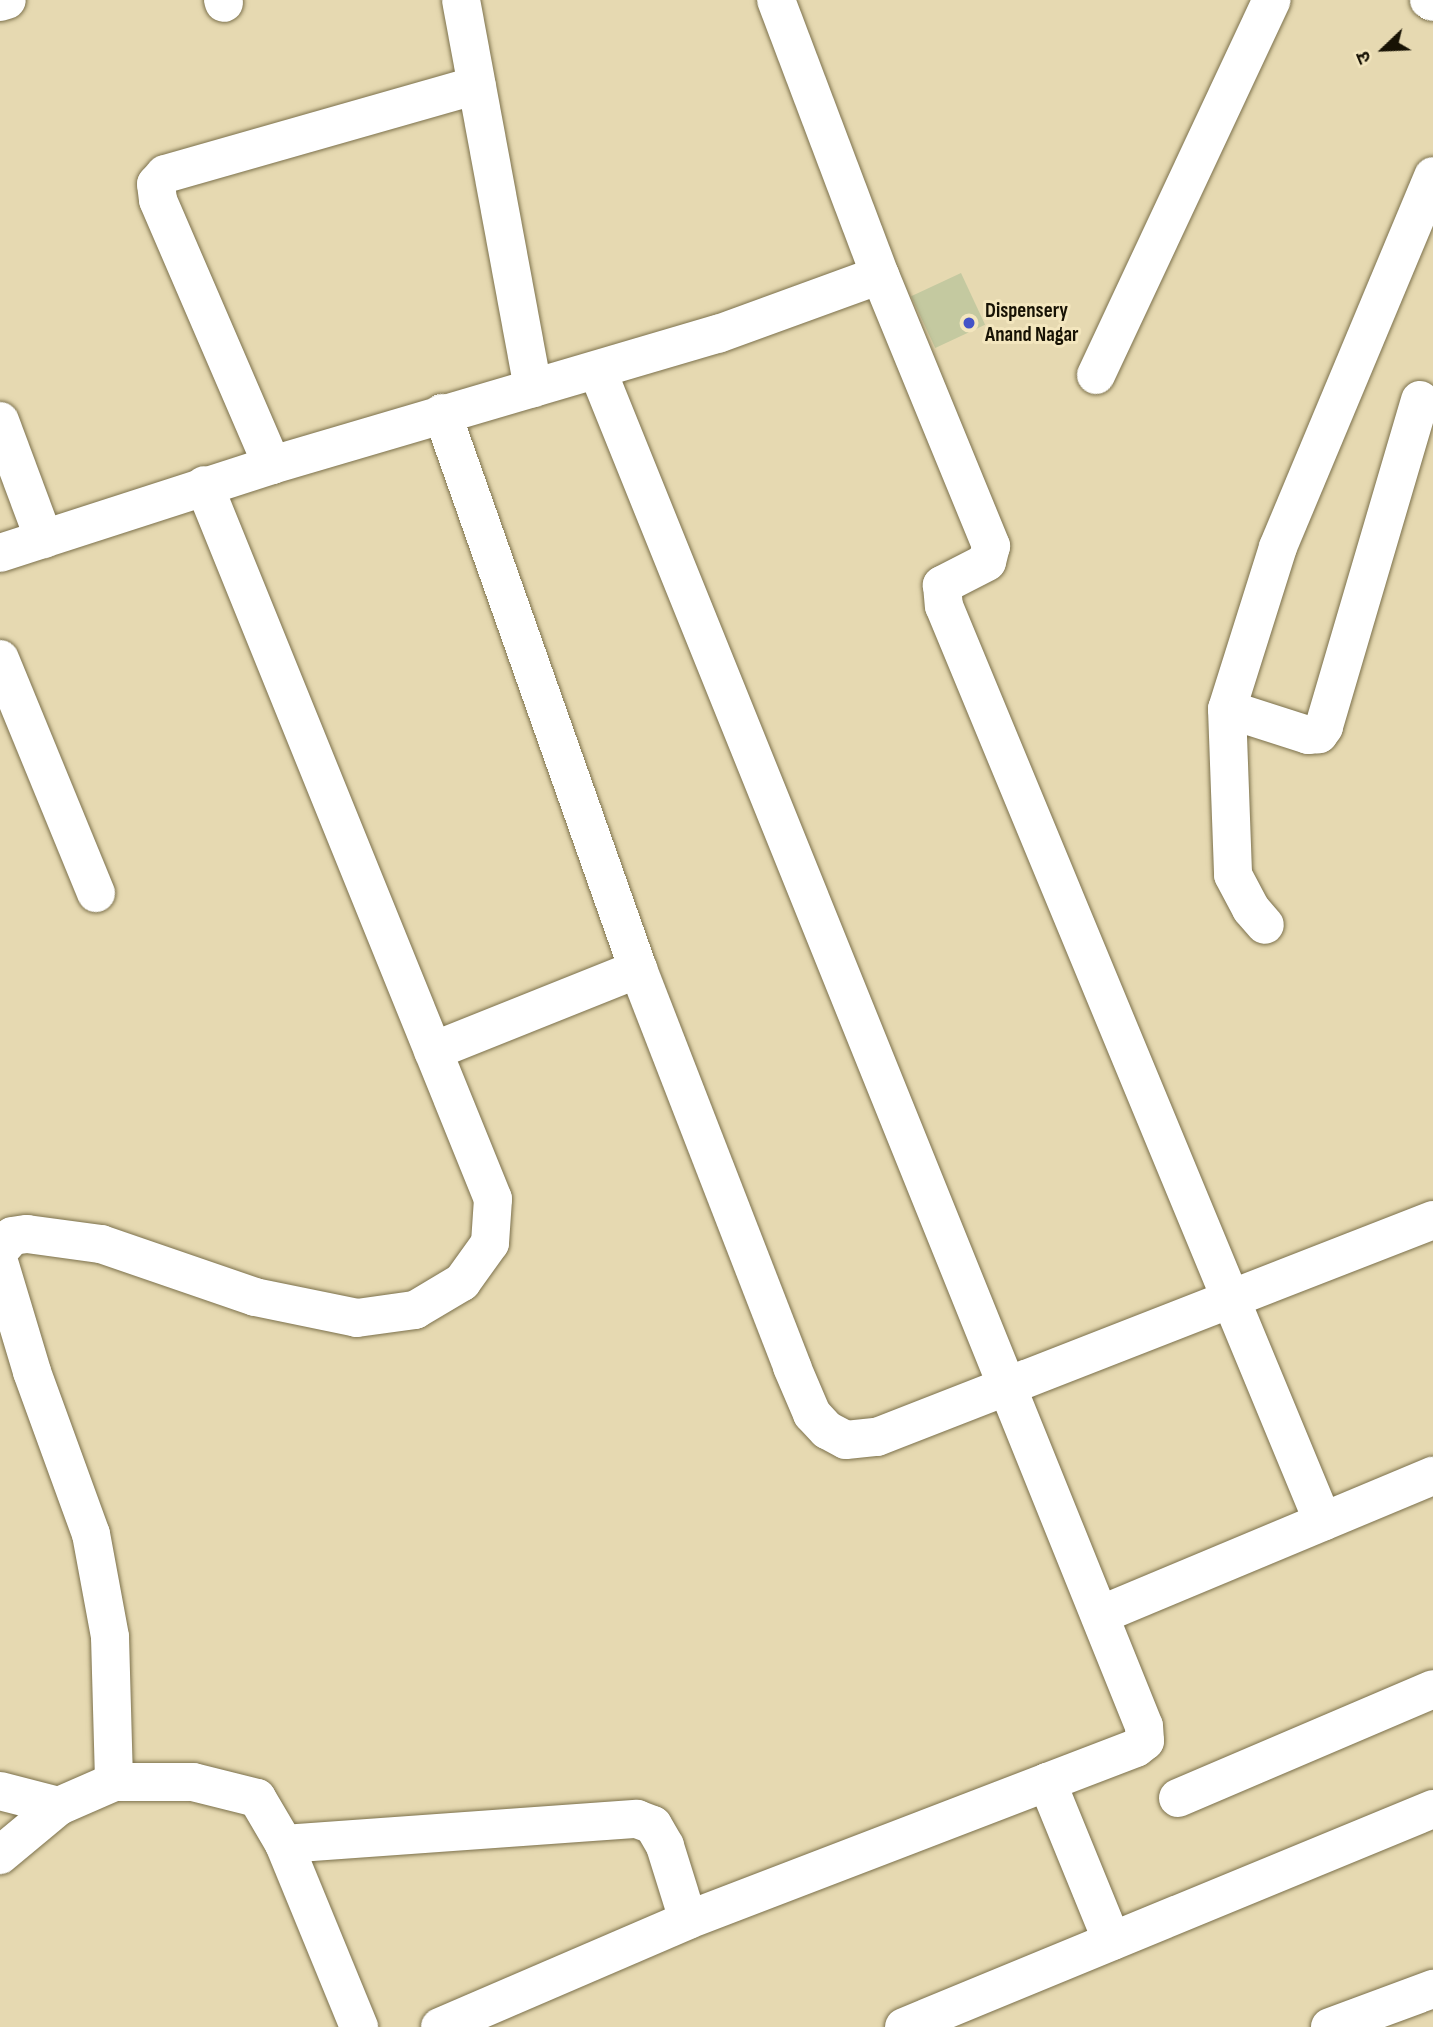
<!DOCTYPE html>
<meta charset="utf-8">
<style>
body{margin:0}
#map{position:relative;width:1433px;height:2027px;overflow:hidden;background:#e6d9b1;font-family:"Sofia Sans Condensed","Noto Sans Devanagari",sans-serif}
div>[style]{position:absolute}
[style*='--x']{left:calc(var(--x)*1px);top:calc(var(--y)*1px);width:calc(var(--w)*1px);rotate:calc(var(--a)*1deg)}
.building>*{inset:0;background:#c4c9a0;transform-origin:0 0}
.roads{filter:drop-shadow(0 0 2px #7c714c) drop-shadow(0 0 2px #7c714c)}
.minor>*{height:38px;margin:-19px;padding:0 19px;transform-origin:19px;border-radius:19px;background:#fff}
.tertiary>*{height:38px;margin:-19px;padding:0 19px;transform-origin:19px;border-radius:19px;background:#fff}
.dots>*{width:19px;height:19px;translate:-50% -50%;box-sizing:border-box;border:4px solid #f3e6be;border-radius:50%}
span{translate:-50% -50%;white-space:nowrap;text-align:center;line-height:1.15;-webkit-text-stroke:6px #f3e6be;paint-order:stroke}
.poi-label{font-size:21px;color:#171204;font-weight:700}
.left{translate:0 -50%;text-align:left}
.north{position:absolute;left:1349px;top:14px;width:70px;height:70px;-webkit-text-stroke:5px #f3e6be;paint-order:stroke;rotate:247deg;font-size:19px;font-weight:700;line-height:28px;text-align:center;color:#171204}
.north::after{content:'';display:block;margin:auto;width:24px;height:32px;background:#171204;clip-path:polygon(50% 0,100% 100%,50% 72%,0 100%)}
</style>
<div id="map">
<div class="building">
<i style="left:961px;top:273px;width:57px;height:55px;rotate:65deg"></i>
</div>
<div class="roads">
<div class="minor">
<i style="--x:223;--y:0;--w:3;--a:72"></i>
<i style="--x:461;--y:0;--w:395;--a:79.5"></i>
<i style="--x:776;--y:0;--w:294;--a:69.3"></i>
<i style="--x:880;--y:275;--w:293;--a:67.7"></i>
<i style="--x:991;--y:546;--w:16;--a:104"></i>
<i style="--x:987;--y:562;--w:51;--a:152.9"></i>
<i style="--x:942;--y:585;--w:21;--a:85"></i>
<i style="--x:944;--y:606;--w:991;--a:67.52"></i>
<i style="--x:0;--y:2;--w:7;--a:-16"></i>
<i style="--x:598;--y:372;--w:1460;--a:68.04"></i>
<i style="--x:1144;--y:1726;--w:15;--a:86"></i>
<i style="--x:1145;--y:1741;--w:11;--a:142"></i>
<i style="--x:1136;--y:1748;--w:95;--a:159.1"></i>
<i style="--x:1096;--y:375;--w:414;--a:-64.9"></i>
<i style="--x:1420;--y:400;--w:341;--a:106.4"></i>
<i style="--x:1324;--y:727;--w:9;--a:126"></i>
<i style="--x:1319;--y:734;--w:11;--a:175"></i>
<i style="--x:1308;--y:735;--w:85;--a:-162.2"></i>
<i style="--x:1227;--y:709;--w:170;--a:-72.5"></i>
<i style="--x:1278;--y:547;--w:402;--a:-67.3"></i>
<i style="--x:442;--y:413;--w:590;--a:70.58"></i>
<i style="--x:638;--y:969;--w:427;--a:68.8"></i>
<i style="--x:792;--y:1367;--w:51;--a:66.9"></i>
<i style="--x:812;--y:1414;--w:22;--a:47"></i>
<i style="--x:827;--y:1430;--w:21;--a:28"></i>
<i style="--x:846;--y:1440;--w:31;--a:-6"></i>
<i style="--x:877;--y:1437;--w:597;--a:-21.32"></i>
<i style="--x:0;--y:421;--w:126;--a:69.6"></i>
<i style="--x:272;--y:465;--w:288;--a:-113.3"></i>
<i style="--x:158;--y:200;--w:16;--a:-97"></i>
<i style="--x:156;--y:184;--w:13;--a:-48"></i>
<i style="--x:165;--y:174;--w:324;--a:-15.9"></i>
<i style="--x:0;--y:553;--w:286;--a:-17.9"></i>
<i style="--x:272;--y:465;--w:465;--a:-16.4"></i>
<i style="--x:718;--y:334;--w:172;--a:-20"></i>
<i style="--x:0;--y:659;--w:253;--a:67.7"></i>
<i style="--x:1227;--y:709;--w:166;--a:87.9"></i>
<i style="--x:1233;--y:875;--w:38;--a:62"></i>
<i style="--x:1251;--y:909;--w:21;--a:49"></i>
<i style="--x:433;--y:1051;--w:221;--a:-21.8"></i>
<i style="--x:0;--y:1250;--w:18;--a:-49"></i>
<i style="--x:12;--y:1236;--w:15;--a:-8"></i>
<i style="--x:27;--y:1234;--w:75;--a:7.7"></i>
<i style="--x:101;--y:1244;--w:163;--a:19"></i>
<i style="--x:255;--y:1297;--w:104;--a:11.6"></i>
<i style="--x:357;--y:1318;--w:59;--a:-7.9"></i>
<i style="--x:415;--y:1310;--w:55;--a:-30.8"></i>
<i style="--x:462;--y:1282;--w:48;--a:-54.3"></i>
<i style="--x:490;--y:1243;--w:44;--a:-86.1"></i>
<i style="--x:493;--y:1199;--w:770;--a:-112.04"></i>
<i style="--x:0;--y:1265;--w:112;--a:73.3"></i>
<i style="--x:32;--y:1372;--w:172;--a:70"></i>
<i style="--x:91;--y:1534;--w:105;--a:79.5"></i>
<i style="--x:110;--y:1637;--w:145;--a:88.4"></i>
<i style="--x:114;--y:1782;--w:60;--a:156.4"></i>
<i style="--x:59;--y:1806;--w:77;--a:140.3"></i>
<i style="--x:1100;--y:1615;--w:361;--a:-22.7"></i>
<i style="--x:114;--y:1782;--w:79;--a:0"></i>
<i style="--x:193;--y:1782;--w:66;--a:14"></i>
<i style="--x:257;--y:1798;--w:53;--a:59.6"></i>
<i style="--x:284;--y:1844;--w:198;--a:67.7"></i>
<i style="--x:0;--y:1791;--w:61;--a:14.3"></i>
<i style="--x:1178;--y:1798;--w:277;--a:-23.1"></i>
<i style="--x:284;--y:1844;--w:354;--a:-4.1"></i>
<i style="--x:637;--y:1819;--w:17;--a:21"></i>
<i style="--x:653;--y:1825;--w:24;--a:60"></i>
<i style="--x:665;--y:1846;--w:77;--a:72.7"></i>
<i style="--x:440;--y:2027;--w:270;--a:-23.3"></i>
<i style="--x:688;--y:1920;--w:385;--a:-21"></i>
<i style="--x:1047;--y:1782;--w:172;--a:67.8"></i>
<i style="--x:904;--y:2027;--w:572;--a:-22.4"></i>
<i style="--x:1330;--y:2027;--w:110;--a:-20.3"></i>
</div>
<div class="tertiary">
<i style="--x:1429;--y:0;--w:4;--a:27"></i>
</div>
</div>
<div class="dots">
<i style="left:969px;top:323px;background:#4453c7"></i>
</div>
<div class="poi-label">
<span class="left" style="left:985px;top:323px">Dispensery<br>Anand Nagar</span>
</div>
<div class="north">उ</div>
</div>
